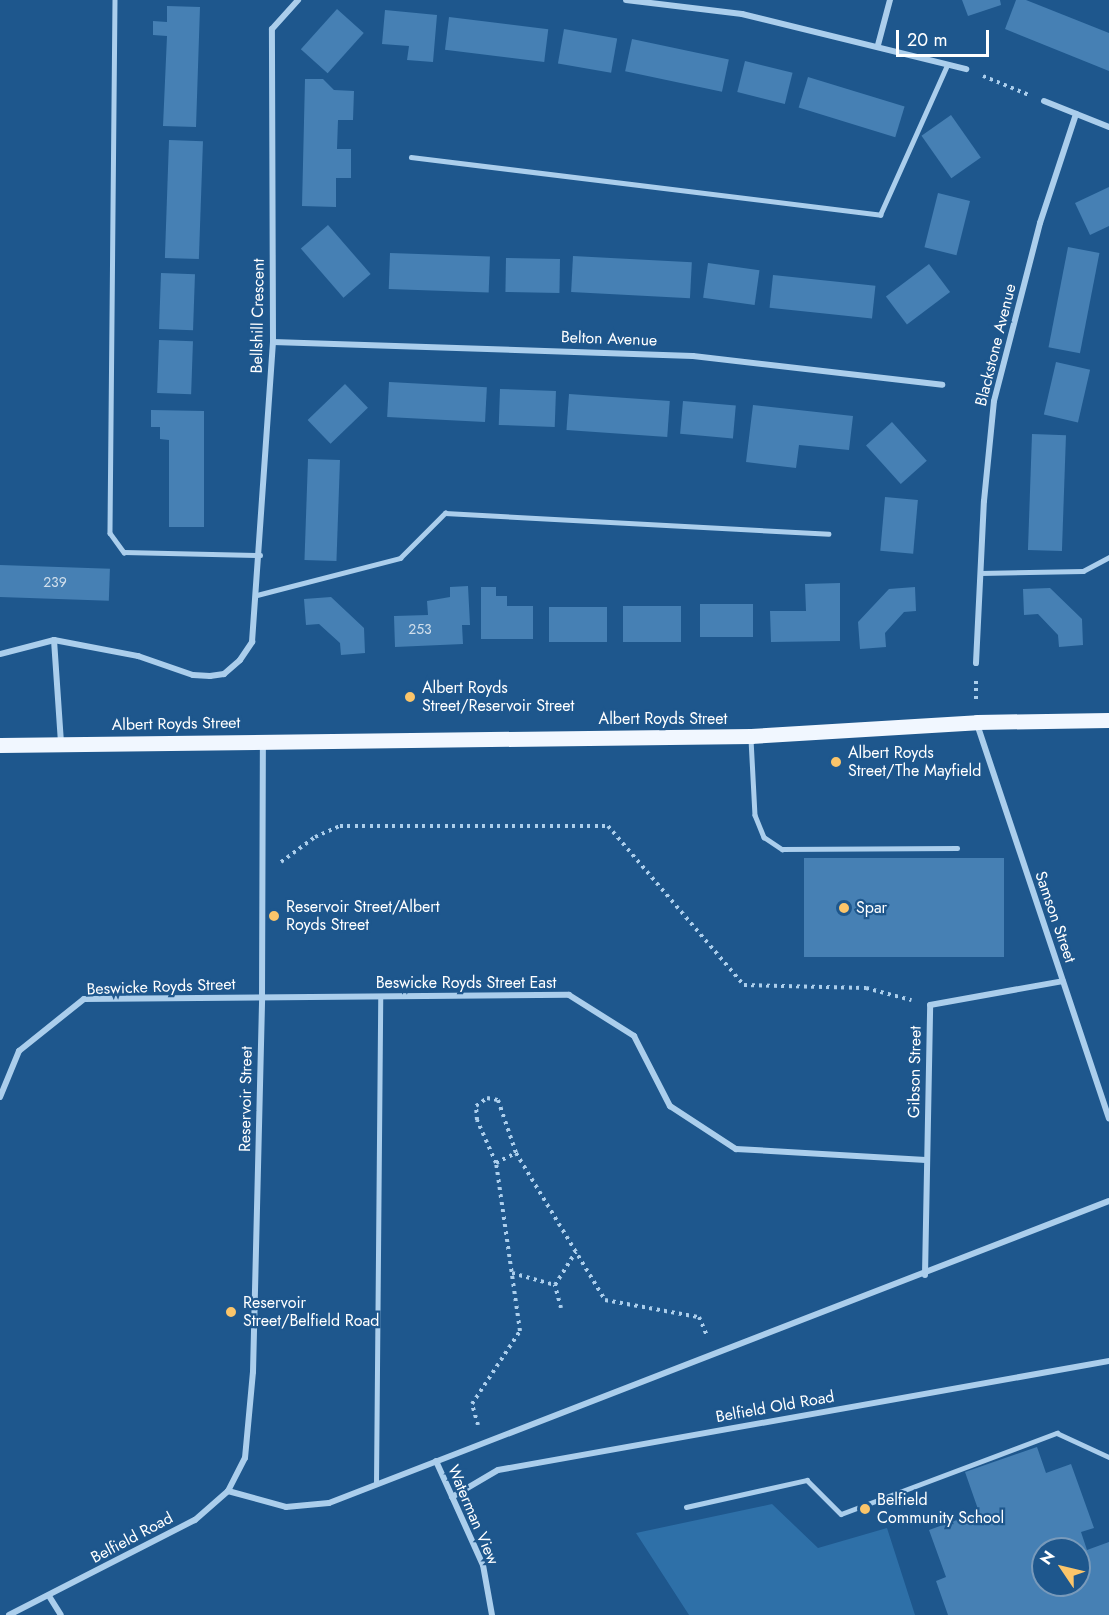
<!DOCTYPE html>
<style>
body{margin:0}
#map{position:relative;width:1109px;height:1615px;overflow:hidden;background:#1e578d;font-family:Jost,sans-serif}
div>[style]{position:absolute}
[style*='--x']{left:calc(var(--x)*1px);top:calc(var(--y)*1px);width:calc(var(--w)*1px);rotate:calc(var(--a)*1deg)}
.green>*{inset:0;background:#2e70a8}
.building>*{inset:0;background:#4680b4;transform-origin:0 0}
.path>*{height:4px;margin-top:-2px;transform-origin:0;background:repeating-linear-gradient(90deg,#abceec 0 3px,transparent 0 7.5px)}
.service>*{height:4.5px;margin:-2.25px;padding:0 2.25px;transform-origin:2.25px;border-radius:2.25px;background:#abceec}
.minor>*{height:6px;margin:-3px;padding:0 3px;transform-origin:3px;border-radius:3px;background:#abceec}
.primary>*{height:15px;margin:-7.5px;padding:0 7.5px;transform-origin:7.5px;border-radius:7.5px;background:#f1f7ff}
.dots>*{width:16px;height:16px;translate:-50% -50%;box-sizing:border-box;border:3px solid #1e578d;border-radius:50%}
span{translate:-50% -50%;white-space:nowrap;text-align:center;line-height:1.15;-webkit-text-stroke:4.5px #1e578d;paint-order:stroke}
.number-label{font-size:14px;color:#d1dfec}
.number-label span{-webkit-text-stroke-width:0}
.street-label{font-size:16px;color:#fff}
.poi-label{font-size:16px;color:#fff}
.left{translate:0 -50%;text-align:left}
.north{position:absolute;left:1031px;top:1537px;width:60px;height:60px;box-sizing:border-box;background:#1e578d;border:2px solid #789abb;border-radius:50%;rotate:305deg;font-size:16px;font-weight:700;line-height:24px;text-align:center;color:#fff}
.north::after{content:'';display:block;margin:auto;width:21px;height:27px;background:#fbc56a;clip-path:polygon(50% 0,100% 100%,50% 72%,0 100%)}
.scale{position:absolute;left:896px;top:30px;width:93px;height:27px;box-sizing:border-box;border:3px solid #fff;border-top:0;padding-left:8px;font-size:18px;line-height:21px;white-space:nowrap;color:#fff;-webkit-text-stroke:4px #1e578d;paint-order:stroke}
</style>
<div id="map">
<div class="green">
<i style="clip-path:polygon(772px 1504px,818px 1548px,887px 1528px,915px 1615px,689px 1615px,636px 1533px)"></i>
</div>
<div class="building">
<i style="clip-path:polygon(962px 0,1000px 0,1001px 5px,968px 16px)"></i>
<i style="clip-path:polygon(1016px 0,1026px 0,1109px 33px,1109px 71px,1005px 29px)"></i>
<i style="clip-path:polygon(167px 6px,200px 7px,196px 127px,163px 126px,167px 36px,153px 35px,153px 21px,167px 22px)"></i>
<i style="left:337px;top:9px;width:36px;height:54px;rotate:42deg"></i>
<i style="clip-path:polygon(385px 10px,437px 15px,433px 62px,407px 60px,409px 46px,382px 44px)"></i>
<i style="left:449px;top:17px;width:100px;height:33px;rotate:7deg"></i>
<i style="left:564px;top:29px;width:54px;height:35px;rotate:10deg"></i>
<i style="left:632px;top:39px;width:99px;height:33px;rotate:12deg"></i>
<i style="left:745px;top:61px;width:49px;height:32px;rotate:14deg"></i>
<i style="left:808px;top:77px;width:101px;height:32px;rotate:17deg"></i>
<i style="clip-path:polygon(305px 79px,323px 79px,334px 90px,354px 91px,353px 120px,338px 120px,337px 149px,351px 149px,351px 178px,336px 178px,336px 207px,302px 206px)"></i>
<i style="left:951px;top:115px;width:52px;height:36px;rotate:55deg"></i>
<i style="left:169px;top:140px;width:34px;height:118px;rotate:2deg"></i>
<i style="clip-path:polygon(1109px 187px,1109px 226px,1090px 235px,1075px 203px)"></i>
<i style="left:938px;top:193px;width:33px;height:56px;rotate:14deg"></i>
<i style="left:328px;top:225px;width:65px;height:36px;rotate:49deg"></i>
<i style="left:1068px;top:247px;width:32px;height:102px;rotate:11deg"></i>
<i style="left:390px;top:253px;width:100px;height:36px;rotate:2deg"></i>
<i style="left:573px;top:256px;width:119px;height:36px;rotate:3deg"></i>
<i style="left:506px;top:258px;width:54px;height:34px;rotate:1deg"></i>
<i style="left:708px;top:263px;width:52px;height:35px;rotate:8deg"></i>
<i style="left:929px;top:264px;width:35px;height:54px;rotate:53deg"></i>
<i style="left:161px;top:273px;width:34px;height:56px;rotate:2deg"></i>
<i style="left:773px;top:275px;width:103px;height:33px;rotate:6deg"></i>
<i style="left:159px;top:340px;width:34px;height:53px;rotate:2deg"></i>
<i style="left:1056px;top:362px;width:35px;height:54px;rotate:13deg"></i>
<i style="left:389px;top:382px;width:98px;height:35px;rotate:3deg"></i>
<i style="left:345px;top:384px;width:33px;height:52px;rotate:46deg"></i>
<i style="left:500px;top:389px;width:56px;height:36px;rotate:2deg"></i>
<i style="left:569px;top:394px;width:101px;height:36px;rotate:4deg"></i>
<i style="left:683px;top:401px;width:53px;height:33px;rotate:5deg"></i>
<i style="clip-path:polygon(753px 405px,853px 416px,849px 450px,799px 445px,796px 468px,746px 462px)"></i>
<i style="clip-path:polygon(151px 410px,204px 411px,204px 527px,169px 527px,169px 440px,160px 439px,160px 427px,151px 427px)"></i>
<i style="left:892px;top:422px;width:52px;height:35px;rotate:48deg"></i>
<i style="left:1032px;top:434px;width:34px;height:116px;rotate:2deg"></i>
<i style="left:308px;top:459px;width:32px;height:101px;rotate:2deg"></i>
<i style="left:885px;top:497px;width:33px;height:54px;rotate:5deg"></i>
<i style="left:0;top:565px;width:110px;height:32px;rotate:2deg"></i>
<i style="clip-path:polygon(840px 583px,840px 641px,771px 642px,770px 611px,806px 611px,805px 584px)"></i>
<i style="clip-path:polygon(468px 586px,470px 625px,462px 625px,463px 644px,395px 647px,394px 616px,428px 615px,427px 601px,450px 597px,450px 587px)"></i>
<i style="clip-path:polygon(481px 587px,496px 587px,496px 596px,507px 596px,507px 606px,533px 606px,533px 639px,481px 639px)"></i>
<i style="clip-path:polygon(915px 587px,916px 611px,904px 612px,885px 633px,886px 647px,860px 649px,858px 622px,889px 589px)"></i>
<i style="clip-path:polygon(1050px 588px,1082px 619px,1083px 645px,1059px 647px,1058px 635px,1038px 614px,1024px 615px,1023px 589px)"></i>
<i style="clip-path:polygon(331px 597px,364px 628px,365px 653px,341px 655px,340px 643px,319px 624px,306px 625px,304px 599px)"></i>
<i style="left:700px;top:604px;width:53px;height:33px"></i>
<i style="left:623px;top:606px;width:58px;height:36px"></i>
<i style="left:549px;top:607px;width:58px;height:35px"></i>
<i style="left:804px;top:858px;width:200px;height:99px"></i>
<i style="clip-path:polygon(evenodd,1037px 1447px,1046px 1473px,1071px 1464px,1094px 1528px,1081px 1532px,1087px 1550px,1109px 1542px,1109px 1615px,948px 1615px,936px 1581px,946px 1577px,929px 1530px,979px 1512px,965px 1472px,1037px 1447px,1043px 1549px,1079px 1549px,1079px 1585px,1043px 1585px,1043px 1549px)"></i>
</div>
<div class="path">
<i style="--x:983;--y:76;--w:50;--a:22.4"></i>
<i style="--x:976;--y:681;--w:20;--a:90"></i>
<i style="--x:281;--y:862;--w:42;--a:-36.3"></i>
<i style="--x:315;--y:837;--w:27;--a:-24"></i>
<i style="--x:340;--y:826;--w:268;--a:0"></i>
<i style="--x:608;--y:826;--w:209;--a:49.5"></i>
<i style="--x:744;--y:985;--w:122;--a:1.4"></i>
<i style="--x:866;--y:988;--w:47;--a:14.9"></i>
<i style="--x:496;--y:1163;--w:47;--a:-113.8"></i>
<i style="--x:477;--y:1120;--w:14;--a:-94"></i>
<i style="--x:476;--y:1106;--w:14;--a:-36"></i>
<i style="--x:487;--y:1098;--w:11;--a:10"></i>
<i style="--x:498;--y:1100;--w:56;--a:71.2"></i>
<i style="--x:516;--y:1153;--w:172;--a:58.8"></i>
<i style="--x:605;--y:1300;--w:96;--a:10.3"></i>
<i style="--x:699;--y:1317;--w:21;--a:67"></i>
<i style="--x:512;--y:1273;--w:45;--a:15.6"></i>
<i style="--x:561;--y:1308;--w:24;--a:-105"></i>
<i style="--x:555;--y:1285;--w:39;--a:-58"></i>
<i style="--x:478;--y:1425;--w:22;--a:-106"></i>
<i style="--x:472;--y:1404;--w:87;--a:-56.7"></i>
<i style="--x:520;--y:1331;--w:170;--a:-98.1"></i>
<i style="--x:496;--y:1163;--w:22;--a:-27"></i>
</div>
<div class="service">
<i style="--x:115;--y:0;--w:533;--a:90.54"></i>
<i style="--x:110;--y:533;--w:24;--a:54"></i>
<i style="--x:124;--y:552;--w:136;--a:1.3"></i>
<i style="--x:411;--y:157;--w:473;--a:7"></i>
<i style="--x:880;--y:215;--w:164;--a:-65.9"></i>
<i style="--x:980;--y:573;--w:103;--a:-1.1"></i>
<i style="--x:1083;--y:571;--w:30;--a:-28"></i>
<i style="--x:257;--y:595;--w:148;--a:-14.5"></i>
<i style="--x:400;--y:558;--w:64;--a:-45"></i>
<i style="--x:445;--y:513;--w:384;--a:3.1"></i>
<i style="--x:751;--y:739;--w:76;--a:87"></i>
<i style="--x:755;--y:815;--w:24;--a:68"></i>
<i style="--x:764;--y:837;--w:22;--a:34"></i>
<i style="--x:782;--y:849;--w:175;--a:-0.3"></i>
<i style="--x:376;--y:1484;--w:487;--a:-89.5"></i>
<i style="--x:686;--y:1507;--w:124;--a:-12.6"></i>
<i style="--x:807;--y:1480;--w:48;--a:45"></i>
<i style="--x:841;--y:1514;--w:231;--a:-20.6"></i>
<i style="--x:1057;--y:1433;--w:57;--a:24.8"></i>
</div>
<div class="minor">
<i style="--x:626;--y:0;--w:117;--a:6.9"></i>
<i style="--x:742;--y:14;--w:231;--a:13.8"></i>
<i style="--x:878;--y:45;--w:47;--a:-75.1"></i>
<i style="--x:1044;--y:101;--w:70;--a:21.8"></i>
<i style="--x:273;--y:342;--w:420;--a:1.9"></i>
<i style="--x:693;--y:356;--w:251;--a:6.6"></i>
<i style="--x:54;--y:640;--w:104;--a:86.1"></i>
<i style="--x:0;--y:654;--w:56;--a:-14.5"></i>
<i style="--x:54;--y:640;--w:86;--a:10.8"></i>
<i style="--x:138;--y:656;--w:58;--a:19.1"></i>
<i style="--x:193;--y:675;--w:17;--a:3"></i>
<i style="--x:210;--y:676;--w:14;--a:-8"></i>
<i style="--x:224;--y:674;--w:21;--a:-41"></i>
<i style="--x:240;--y:660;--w:22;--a:-56"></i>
<i style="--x:252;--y:642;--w:301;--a:-86"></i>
<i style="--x:273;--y:342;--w:313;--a:-90.2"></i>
<i style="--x:272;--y:29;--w:39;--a:-48"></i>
<i style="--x:976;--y:663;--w:162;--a:-87.2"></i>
<i style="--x:984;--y:501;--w:100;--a:-84.3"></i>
<i style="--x:994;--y:401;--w:184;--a:-75.5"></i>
<i style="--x:1040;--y:223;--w:115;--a:-71.7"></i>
<i style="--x:977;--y:724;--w:416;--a:71.5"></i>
<i style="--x:0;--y:1097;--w:50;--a:-67.6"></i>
<i style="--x:19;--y:1051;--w:83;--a:-38.7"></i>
<i style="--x:84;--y:999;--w:485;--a:-0.5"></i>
<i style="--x:569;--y:995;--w:77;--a:32.2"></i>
<i style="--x:634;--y:1036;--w:79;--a:62.8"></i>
<i style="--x:670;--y:1106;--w:79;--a:33.1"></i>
<i style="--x:736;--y:1149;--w:190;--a:3.3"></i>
<i style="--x:925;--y:1275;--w:270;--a:-88.9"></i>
<i style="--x:930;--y:1005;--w:135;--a:-10.2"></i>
<i style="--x:436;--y:1461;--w:114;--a:65.7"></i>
<i style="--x:483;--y:1565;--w:51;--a:79.8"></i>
<i style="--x:228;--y:1491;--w:60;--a:15.4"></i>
<i style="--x:286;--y:1507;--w:43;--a:-5.3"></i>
<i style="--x:329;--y:1503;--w:836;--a:-21.17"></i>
<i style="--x:452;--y:1497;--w:53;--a:-30.4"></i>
<i style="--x:498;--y:1470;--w:621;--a:-10.11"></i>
<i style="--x:49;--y:1596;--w:22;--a:58"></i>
<i style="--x:9;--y:1615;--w:209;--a:-27.1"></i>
<i style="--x:195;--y:1520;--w:44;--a:-41.3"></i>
<i style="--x:228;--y:1491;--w:37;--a:-63"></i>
<i style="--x:245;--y:1458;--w:86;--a:-84.7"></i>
<i style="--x:253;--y:1372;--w:374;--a:-88.6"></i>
<i style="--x:262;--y:998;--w:254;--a:-89.8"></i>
</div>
<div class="primary">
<i style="--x:0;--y:745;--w:751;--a:-0.69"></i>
<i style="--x:751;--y:736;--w:226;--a:-3.5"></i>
<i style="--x:977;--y:722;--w:132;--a:-0.9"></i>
</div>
<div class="dots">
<i style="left:410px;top:697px;background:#fbc56a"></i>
<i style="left:836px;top:762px;background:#fbc56a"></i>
<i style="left:844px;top:908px;background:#fbc56a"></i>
<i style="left:274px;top:916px;background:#fbc56a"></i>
<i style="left:231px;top:1312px;background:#fbc56a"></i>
<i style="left:865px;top:1509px;background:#fbc56a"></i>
</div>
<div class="number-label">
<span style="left:55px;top:582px">239</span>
<span style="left:420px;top:629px">253</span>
</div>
<div class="street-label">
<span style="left:258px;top:316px;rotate:-89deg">Bellshill Crescent</span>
<span style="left:609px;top:339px;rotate:2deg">Belton Avenue</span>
<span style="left:996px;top:345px;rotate:-76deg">Blackstone Avenue</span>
<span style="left:663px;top:719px">Albert Royds Street</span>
<span style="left:176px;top:724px;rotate:-1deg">Albert Royds Street</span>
<span style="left:1055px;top:917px;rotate:71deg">Samson Street</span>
<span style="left:466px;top:983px">Beswicke Royds Street East</span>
<span style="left:161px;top:987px;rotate:-2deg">Beswicke Royds Street</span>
<span style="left:915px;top:1072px;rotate:-89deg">Gibson Street</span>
<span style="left:246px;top:1099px;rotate:-89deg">Reservoir Street</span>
<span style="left:775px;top:1407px;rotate:-10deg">Belfield Old Road</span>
<span style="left:473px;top:1515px;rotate:67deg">Waterman View</span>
<span style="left:132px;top:1538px;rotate:-28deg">Belfield Road</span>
</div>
<div class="poi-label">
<span class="left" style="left:422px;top:697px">Albert Royds<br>Street/Reservoir Street</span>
<span class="left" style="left:848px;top:762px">Albert Royds<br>Street/The Mayfield</span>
<span class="left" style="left:286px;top:916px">Reservoir Street/Albert<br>Royds Street</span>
<span class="left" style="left:856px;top:908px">Spar</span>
<span class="left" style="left:243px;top:1312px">Reservoir<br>Street/Belfield Road</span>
<span class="left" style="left:877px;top:1509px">Belfield<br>Community School</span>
</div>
<div class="north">N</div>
<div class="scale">20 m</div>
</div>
